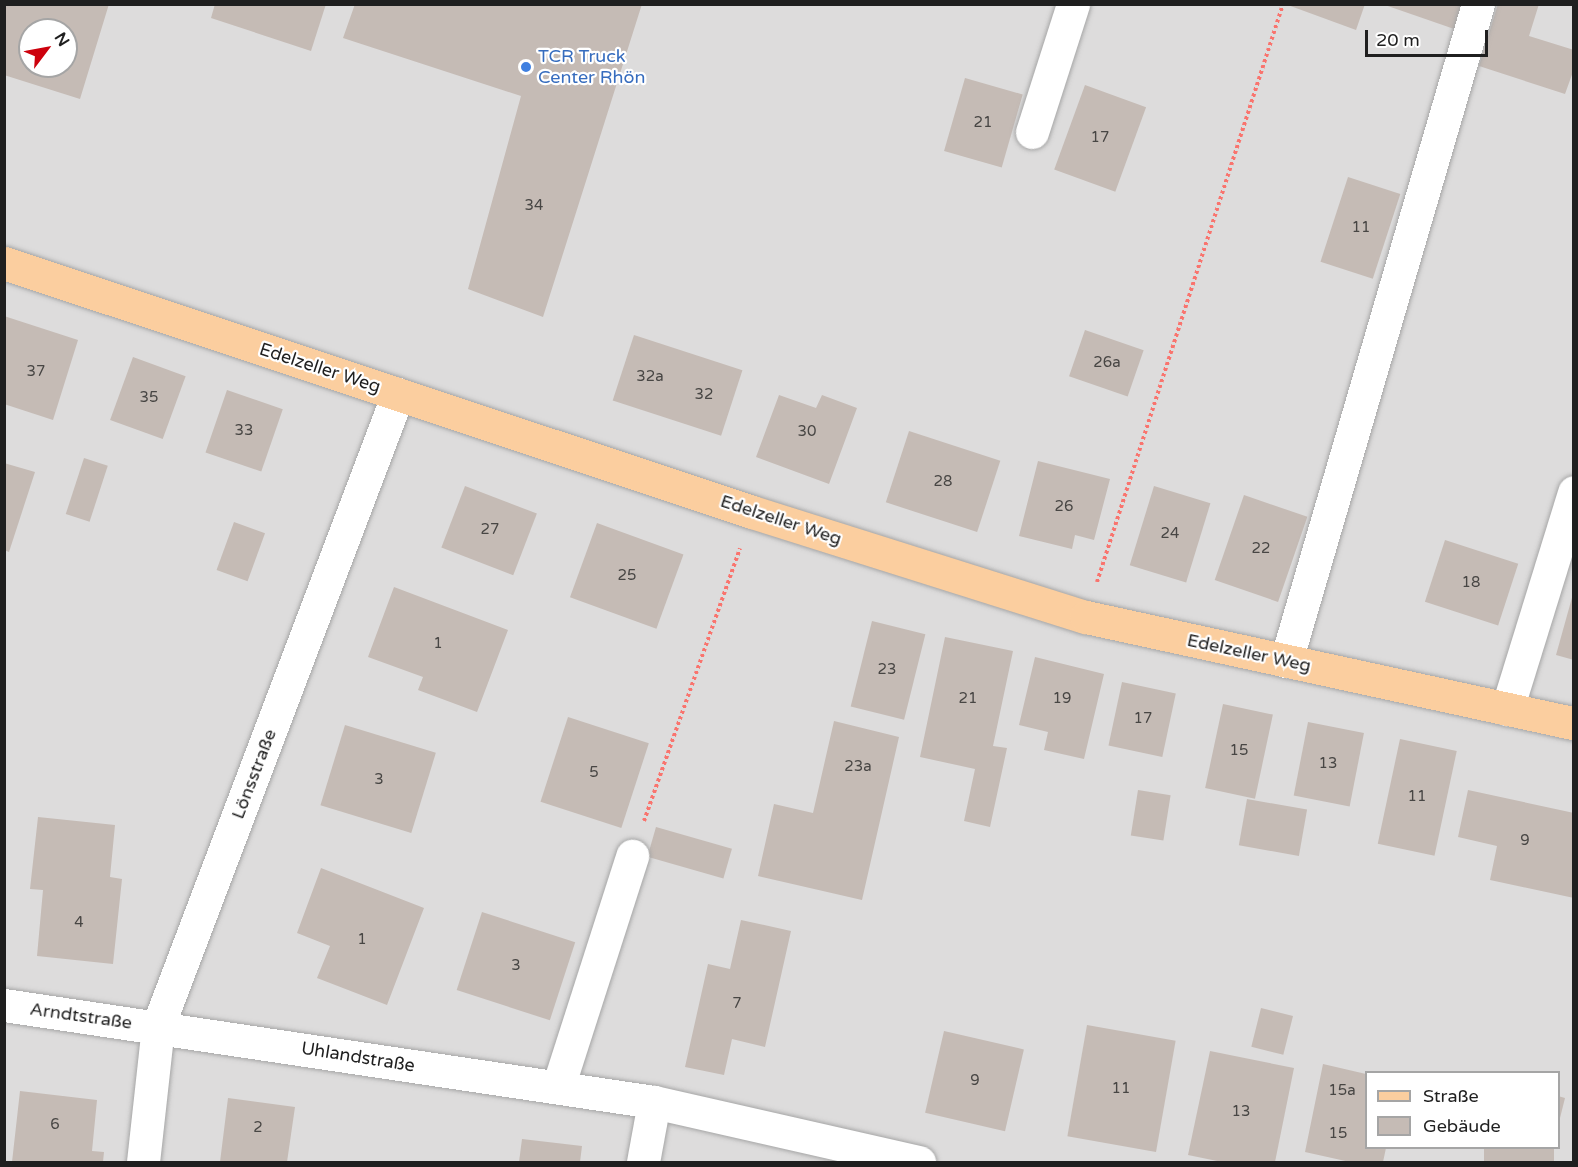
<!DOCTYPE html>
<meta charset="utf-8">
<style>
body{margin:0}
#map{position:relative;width:1578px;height:1167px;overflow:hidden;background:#f0ece6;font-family:"Varela Round",sans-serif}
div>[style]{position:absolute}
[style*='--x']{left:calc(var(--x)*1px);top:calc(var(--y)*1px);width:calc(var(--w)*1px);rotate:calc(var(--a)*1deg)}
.residential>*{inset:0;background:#dddcdc}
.building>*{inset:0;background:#c5bbb5;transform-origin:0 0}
.path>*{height:4px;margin-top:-2px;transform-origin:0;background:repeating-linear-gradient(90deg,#f9746e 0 3px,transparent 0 6px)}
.roads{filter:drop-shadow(0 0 2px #a6a6a6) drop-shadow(0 0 2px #a6a6a6)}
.minor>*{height:33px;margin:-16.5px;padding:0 16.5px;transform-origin:16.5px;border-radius:16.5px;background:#fff}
.major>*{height:33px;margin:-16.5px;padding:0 16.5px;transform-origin:16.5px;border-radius:16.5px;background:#fbce9f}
.dots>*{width:16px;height:16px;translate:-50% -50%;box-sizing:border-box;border:3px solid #fff;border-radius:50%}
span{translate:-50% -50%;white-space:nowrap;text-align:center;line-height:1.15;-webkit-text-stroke:4.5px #fff;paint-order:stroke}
.number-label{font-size:15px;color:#484644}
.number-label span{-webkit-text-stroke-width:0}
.shop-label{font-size:18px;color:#366cbe}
.left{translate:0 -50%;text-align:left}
.street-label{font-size:18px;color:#1f1f1f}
.frame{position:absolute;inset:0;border:6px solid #1f1f1f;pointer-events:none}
.legend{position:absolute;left:1365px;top:1071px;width:195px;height:78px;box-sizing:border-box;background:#fff;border:2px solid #a5a5a5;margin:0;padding:8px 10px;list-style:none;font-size:18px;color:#1f1f1f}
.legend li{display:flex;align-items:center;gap:12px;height:30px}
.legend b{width:30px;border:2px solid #a5a5a5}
.north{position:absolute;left:18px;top:18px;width:60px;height:60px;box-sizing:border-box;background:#fff;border:2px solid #a5a5a5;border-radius:50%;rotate:58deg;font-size:16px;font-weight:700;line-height:24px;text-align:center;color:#1f1f1f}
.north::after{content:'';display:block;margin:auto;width:21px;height:27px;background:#cd010d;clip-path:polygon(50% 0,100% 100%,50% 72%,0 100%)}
.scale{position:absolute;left:1365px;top:30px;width:123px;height:27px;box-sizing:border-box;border:3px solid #1f1f1f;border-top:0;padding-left:8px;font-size:18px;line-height:21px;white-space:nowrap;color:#1f1f1f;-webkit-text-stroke:4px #fff;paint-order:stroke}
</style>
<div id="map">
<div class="residential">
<i style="clip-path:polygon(evenodd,5px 5px,1573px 5px,1573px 1162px,5px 1162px,5px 5px,30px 30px,66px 30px,66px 66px,30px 66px,30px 30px,5px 5px,1366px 1072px,1558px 1072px,1558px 1148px,1366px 1148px,1366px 1072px)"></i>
</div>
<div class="building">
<i style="clip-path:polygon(evenodd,4px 4px,109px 4px,80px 99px,4px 75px,4px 4px,30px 30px,66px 30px,66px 66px,30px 66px,30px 30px)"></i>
<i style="clip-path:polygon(215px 4px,326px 4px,311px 51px,211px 18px)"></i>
<i style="clip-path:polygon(355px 4px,642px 4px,543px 317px,468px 289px,521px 96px,343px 38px)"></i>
<i style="clip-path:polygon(1285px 4px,1365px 4px,1356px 30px)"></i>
<i style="clip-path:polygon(1382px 4px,1469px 4px,1460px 31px)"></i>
<i style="clip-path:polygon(1498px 4px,1539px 4px,1529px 36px,1574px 50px,1574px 69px,1565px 94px,1479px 66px)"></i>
<i style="left:965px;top:78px;width:60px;height:76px;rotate:16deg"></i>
<i style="left:1085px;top:85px;width:65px;height:90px;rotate:20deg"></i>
<i style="left:1348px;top:177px;width:55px;height:89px;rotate:18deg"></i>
<i style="clip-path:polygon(4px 316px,78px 340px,53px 420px,4px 404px)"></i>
<i style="left:1085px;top:330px;width:62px;height:49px;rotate:19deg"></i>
<i style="left:634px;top:335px;width:114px;height:69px;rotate:18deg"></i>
<i style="left:133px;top:357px;width:56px;height:67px;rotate:20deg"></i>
<i style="left:227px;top:390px;width:59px;height:66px;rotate:19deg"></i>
<i style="clip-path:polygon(779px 395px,816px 408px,822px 395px,857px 408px,829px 484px,756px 457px)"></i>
<i style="left:909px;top:431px;width:96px;height:75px;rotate:18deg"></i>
<i style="left:84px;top:458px;width:25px;height:59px;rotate:18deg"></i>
<i style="clip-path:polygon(1038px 461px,1110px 479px,1094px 540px,1075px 535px,1072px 549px,1019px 536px)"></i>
<i style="clip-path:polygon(4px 463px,35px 472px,9px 552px,4px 550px)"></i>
<i style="left:465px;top:486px;width:77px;height:66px;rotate:21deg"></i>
<i style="left:1154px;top:486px;width:59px;height:83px;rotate:17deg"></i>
<i style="left:1244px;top:495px;width:67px;height:90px;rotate:19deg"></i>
<i style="left:234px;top:522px;width:33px;height:51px;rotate:20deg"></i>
<i style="left:597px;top:523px;width:92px;height:79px;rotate:20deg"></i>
<i style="left:1445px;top:540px;width:77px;height:65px;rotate:18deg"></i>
<i style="clip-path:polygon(394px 587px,508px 630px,477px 712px,418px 690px,423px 677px,368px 657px)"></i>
<i style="clip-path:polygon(1573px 594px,1574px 594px,1574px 660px,1556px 655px)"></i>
<i style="left:872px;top:621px;width:55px;height:88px;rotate:14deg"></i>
<i style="clip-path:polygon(945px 637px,1013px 651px,993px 746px,1007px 748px,990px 827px,964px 821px,975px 769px,920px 757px)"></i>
<i style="clip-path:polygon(1035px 657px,1104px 674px,1084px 759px,1044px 750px,1048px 732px,1019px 725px)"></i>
<i style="left:1122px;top:682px;width:55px;height:65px;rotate:12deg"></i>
<i style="left:1223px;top:704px;width:51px;height:86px;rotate:12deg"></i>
<i style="left:568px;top:717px;width:85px;height:89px;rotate:18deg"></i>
<i style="clip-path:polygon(834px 721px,899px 737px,862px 900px,758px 876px,774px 804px,813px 813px)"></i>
<i style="left:1308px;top:722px;width:57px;height:75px;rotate:11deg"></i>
<i style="left:345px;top:725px;width:95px;height:84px;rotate:17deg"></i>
<i style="left:1400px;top:739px;width:58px;height:107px;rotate:12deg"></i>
<i style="left:1138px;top:790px;width:33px;height:46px;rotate:9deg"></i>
<i style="clip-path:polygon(1468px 790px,1574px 813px,1574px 898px,1490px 880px,1497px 846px,1458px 837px)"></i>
<i style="left:1247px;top:799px;width:61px;height:47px;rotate:10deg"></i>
<i style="clip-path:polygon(38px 817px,115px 825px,110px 877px,122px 879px,113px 964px,37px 956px,43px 890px,30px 889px)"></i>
<i style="left:656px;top:827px;width:79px;height:31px;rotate:16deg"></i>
<i style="clip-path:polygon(321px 868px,424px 908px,387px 1005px,317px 978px,330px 946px,297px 933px)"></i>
<i style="left:482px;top:912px;width:98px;height:82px;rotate:18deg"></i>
<i style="clip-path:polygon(741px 920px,791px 931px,765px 1047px,732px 1039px,724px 1075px,685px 1067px,708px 964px,730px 969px)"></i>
<i style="left:1261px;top:1008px;width:33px;height:40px;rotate:14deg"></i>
<i style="left:1087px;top:1025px;width:90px;height:113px;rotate:10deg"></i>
<i style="left:944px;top:1031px;width:82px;height:84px;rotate:13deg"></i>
<i style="clip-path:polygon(1210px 1051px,1294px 1068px,1275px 1162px,1222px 1162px,1188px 1155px)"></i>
<i style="clip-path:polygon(1323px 1064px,1366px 1074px,1366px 1148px,1386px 1148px,1383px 1162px,1350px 1162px,1305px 1152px)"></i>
<i style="clip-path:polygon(20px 1091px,97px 1100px,92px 1151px,104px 1152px,103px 1162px,12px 1162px)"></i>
<i style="clip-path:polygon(1558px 1096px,1565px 1098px,1559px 1122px,1558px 1122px)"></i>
<i style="clip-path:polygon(228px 1098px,295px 1107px,287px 1162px,220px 1162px)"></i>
<i style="clip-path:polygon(522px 1139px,582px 1146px,580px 1162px,519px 1162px)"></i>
<i style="left:1484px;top:1148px;width:70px;height:15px"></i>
</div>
<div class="path">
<i style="--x:1097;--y:582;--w:607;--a:-72.16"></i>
<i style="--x:644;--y:821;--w:289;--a:-70.6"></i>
</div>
<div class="roads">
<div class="minor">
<i style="--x:1032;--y:132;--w:134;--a:-72.2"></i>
<i style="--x:1286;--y:661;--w:684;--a:-73.71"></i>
<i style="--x:1507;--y:709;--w:227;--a:-72.8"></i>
<i style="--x:4;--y:1005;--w:657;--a:8.49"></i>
<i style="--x:654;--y:1102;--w:272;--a:12.8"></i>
<i style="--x:558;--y:1087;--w:243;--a:-72.2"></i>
<i style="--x:143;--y:1162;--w:137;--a:-83.7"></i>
<i style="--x:158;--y:1026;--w:676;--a:-69.21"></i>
<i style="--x:643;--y:1162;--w:61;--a:-79.6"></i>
</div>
<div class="major">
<i style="--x:4;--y:263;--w:788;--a:18.41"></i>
<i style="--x:752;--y:512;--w:350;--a:17.5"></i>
<i style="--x:1086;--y:617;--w:499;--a:12.3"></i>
</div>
</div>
<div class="dots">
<i style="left:526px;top:67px;background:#3f7fe0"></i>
</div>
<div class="number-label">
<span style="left:983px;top:123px">21</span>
<span style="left:1100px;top:138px">17</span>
<span style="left:534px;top:206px">34</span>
<span style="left:1361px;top:228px">11</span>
<span style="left:1107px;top:363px">26a</span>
<span style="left:36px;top:372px">37</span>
<span style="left:650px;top:377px">32a</span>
<span style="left:704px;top:395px">32</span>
<span style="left:149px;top:398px">35</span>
<span style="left:244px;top:431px">33</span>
<span style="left:807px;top:432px">30</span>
<span style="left:943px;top:482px">28</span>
<span style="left:1064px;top:507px">26</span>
<span style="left:490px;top:530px">27</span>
<span style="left:1170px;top:534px">24</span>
<span style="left:1261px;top:549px">22</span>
<span style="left:627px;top:576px">25</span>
<span style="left:1471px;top:583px">18</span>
<span style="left:438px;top:644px">1</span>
<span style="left:887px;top:670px">23</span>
<span style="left:968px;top:699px">21</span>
<span style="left:1062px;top:699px">19</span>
<span style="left:1143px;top:719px">17</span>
<span style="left:1239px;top:751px">15</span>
<span style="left:1328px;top:764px">13</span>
<span style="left:858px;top:767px">23a</span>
<span style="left:594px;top:773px">5</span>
<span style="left:379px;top:780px">3</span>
<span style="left:1417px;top:797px">11</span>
<span style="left:1525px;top:841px">9</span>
<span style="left:79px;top:923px">4</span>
<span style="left:362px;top:940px">1</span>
<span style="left:516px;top:966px">3</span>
<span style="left:737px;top:1004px">7</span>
<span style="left:975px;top:1081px">9</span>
<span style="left:1121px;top:1089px">11</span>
<span style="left:1342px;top:1091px">15a</span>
<span style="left:1241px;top:1112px">13</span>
<span style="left:55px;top:1125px">6</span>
<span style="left:258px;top:1128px">2</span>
<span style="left:1338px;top:1134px">15</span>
</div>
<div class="shop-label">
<span class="left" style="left:538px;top:67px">TCR Truck<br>Center Rhön</span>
</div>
<div class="street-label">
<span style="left:320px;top:368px;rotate:18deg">Edelzeller Weg</span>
<span style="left:781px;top:520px;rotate:18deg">Edelzeller Weg</span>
<span style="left:1249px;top:653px;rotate:12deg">Edelzeller Weg</span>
<span style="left:254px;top:774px;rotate:-69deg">Lönsstraße</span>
<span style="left:81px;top:1016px;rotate:8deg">Arndtstraße</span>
<span style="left:358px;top:1057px;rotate:9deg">Uhlandstraße</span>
</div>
<div class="frame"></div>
<ul class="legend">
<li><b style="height:8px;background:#fbce9f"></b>Straße</li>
<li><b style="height:16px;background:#c5bbb5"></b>Gebäude</li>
</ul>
<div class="north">N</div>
<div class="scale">20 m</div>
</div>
